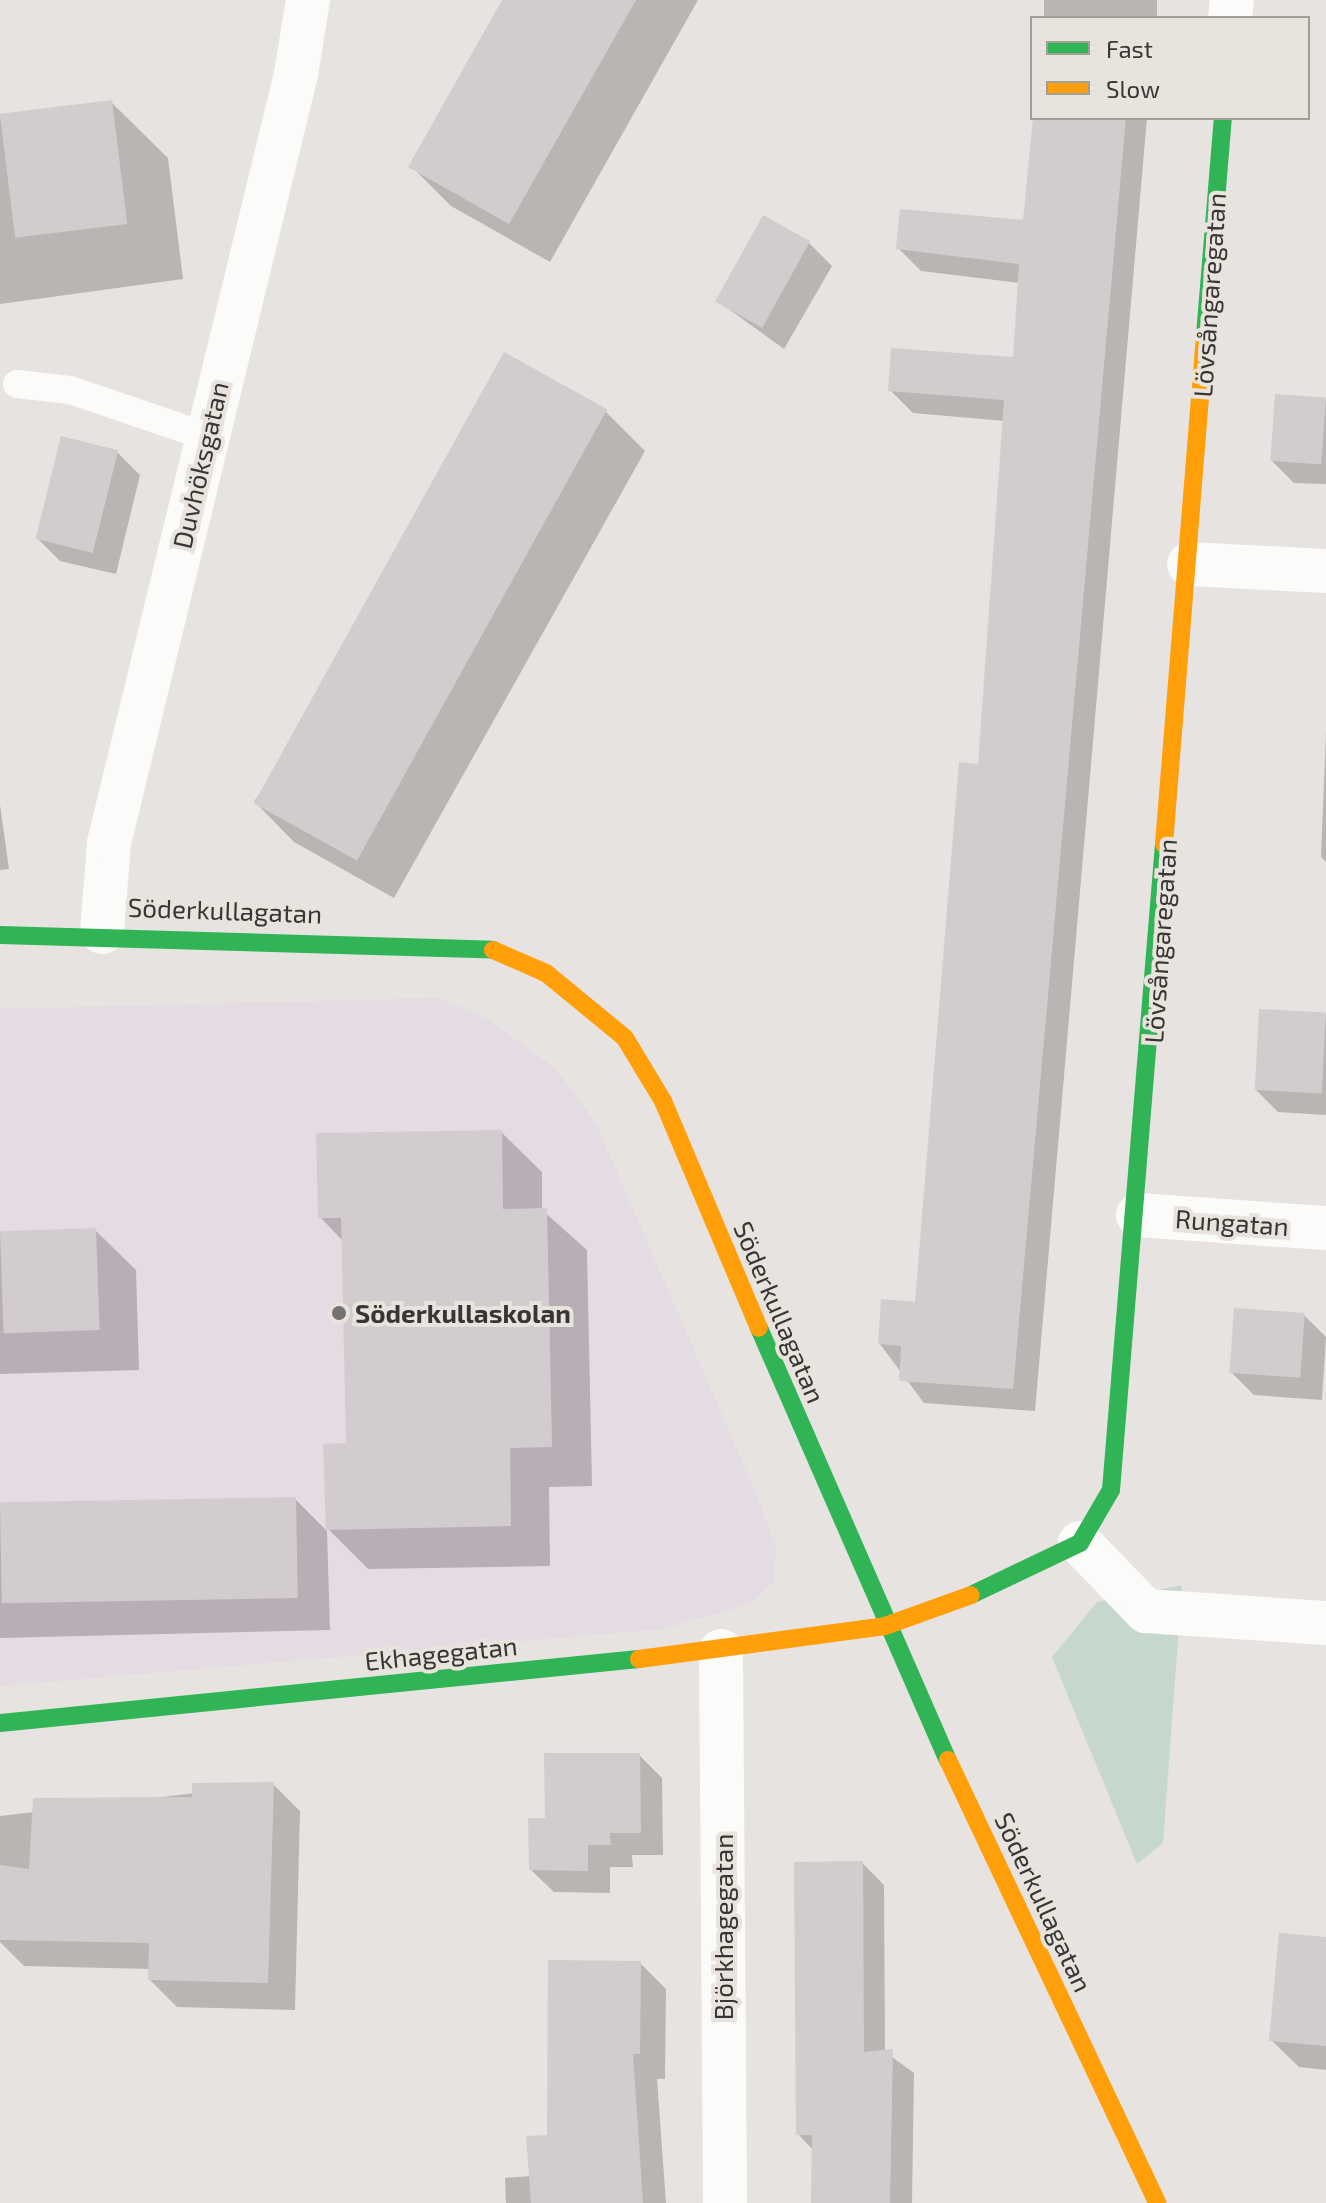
<!DOCTYPE html>
<meta charset="utf-8">
<style>
body{margin:0}
#map{position:relative;width:1326px;height:2203px;overflow:hidden;background:#e6e3e0;font-family:"Exo 2",sans-serif}
div>[style]{position:absolute}
[style*='--x']{left:calc(var(--x)*1px);top:calc(var(--y)*1px);width:calc(var(--w)*1px);rotate:calc(var(--a)*1deg)}
.education>*{inset:0;background:#e5dbe3}
.green>*{inset:0;background:#c6d8cd}
.shadow>*{inset:0;background:#0003;transform-origin:0 0}
.building>*{inset:0;background:#d3cccf;transform-origin:0 0}
.lane>*{height:28px;margin:-14px;padding:0 14px;transform-origin:14px;border-radius:14px;background:#fbfbfa}
.street>*{height:44px;margin:-22px;padding:0 22px;transform-origin:22px;border-radius:22px;background:#fbfbfa}
.fast>*{height:18px;margin:-9px;padding:0 9px;transform-origin:9px;border-radius:9px;background:#30b455}
.slow>*{height:18px;margin:-9px;padding:0 9px;transform-origin:9px;border-radius:9px;background:#ff9f0a}
.dots>*{width:22px;height:22px;translate:-50% -50%;box-sizing:border-box;border:4px solid #e9e3dd;border-radius:50%}
span{translate:-50% -50%;white-space:nowrap;text-align:center;line-height:1.15;-webkit-text-stroke:8px #e9e3dd;paint-order:stroke}
.street-label{font-size:26px;color:#383634}
.poi-label{font-size:26px;color:#383634;font-weight:700}
.left{translate:0 -50%;text-align:left}
.legend{position:absolute;left:1030px;top:16px;width:280px;height:104px;box-sizing:border-box;background:#e9e3dd;border:2px solid #a29e99;margin:0;padding:10px 14px;list-style:none;font-size:24px;color:#383634}
.legend li{display:flex;align-items:center;gap:16px;height:40px}
.legend b{width:40px;border:2px solid #a29e99}
</style>
<div id="map">
<div class="education">
<i style="clip-path:polygon(439px 998px,486px 1018px,556px 1069px,596px 1123px,760px 1503px,776px 1549px,773px 1582px,750px 1604px,663px 1629px,0 1686px,0 1009px)"></i>
</div>
<div class="green">
<i style="clip-path:polygon(1182px 1585px,1163px 1843px,1137px 1864px,1052px 1657px,1097px 1602px)"></i>
</div>
<div class="shadow">
<i style="clip-path:polygon(504px 0,698px 0,550px 262px,451px 206px,411px 166px)"></i>
<i style="left:1044px;top:0;width:113px;height:18px"></i>
<i style="clip-path:polygon(111px 102px,168px 158px,183px 279px,0 304px,0 117px)"></i>
<i style="clip-path:polygon(1034px 118px,1147px 118px,1035px 1411px,924px 1403px,880px 1344px,917px 1304px,980px 766px,1005px 421px,913px 413px,890px 390px,1015px 359px,1020px 283px,921px 271px,898px 248px,1025px 222px)"></i>
<i style="clip-path:polygon(809px 243px,832px 266px,784px 349px,716px 300px)"></i>
<i style="clip-path:polygon(1326px 400px,1326px 484px,1294px 483px,1271px 460px)"></i>
<i style="clip-path:polygon(605px 411px,645px 451px,394px 898px,294px 842px,254px 801px)"></i>
<i style="clip-path:polygon(117px 452px,140px 475px,116px 574px,60px 561px,37px 538px)"></i>
<i style="clip-path:polygon(1326px 732px,1326px 862px,1321px 857px)"></i>
<i style="clip-path:polygon(0 805px,9px 869px,0 870px)"></i>
<i style="clip-path:polygon(1326px 1015px,1326px 1115px,1278px 1112px,1255px 1089px)"></i>
<i style="clip-path:polygon(501px 1132px,542px 1172px,542px 1210px,587px 1250px,592px 1486px,549px 1487px,550px 1566px,368px 1569px,328px 1529px,348px 1445px,343px 1241px,320px 1217px)"></i>
<i style="clip-path:polygon(95px 1230px,136px 1270px,139px 1370px,0 1374px,0 1233px)"></i>
<i style="clip-path:polygon(1304px 1315px,1326px 1337px,1322px 1400px,1254px 1395px,1231px 1372px)"></i>
<i style="clip-path:polygon(295px 1499px,327px 1531px,330px 1630px,0 1638px,0 1508px)"></i>
<i style="clip-path:polygon(639px 1755px,662px 1778px,663px 1855px,632px 1855px,633px 1867px,610px 1867px,610px 1893px,554px 1892px,531px 1870px,547px 1820px)"></i>
<i style="clip-path:polygon(273px 1784px,300px 1811px,295px 2010px,177px 2007px,150px 1980px,150px 1969px,24px 1966px,0 1942px,0 1816px)"></i>
<i style="clip-path:polygon(862px 1863px,884px 1885px,885px 2052px,914px 2073px,912px 2203px,813px 2203px,814px 2151px,798px 2134px)"></i>
<i style="clip-path:polygon(1326px 1939px,1326px 2070px,1299px 2067px,1271px 2040px)"></i>
<i style="clip-path:polygon(640px 1963px,666px 1989px,665px 2079px,657px 2079px,666px 2203px,506px 2203px,505px 2178px,531px 2176px)"></i>
</div>
<div class="building">
<i style="clip-path:polygon(502px 0,636px 0,509px 224px,408px 167px)"></i>
<i style="left:112px;top:100px;width:125px;height:113px;rotate:83deg"></i>
<i style="clip-path:polygon(1033px 118px,1126px 118px,1013px 1389px,899px 1381px,901px 1346px,878px 1344px,881px 1299px,915px 1302px,959px 762px,978px 764px,1004px 400px,888px 391px,891px 348px,1013px 357px,1019px 264px,896px 249px,900px 209px,1023px 220px)"></i>
<i style="left:763px;top:215px;width:54px;height:99px;rotate:29deg"></i>
<i style="left:504px;top:352px;width:118px;height:516px;rotate:29deg"></i>
<i style="left:1275px;top:394px;width:51px;height:67px;rotate:4deg"></i>
<i style="left:61px;top:436px;width:59px;height:106px;rotate:14deg"></i>
<i style="left:1259px;top:1009px;width:67px;height:81px;rotate:3deg"></i>
<i style="clip-path:polygon(502px 1130px,503px 1209px,547px 1208px,552px 1447px,510px 1448px,511px 1526px,326px 1530px,323px 1444px,346px 1443px,341px 1218px,318px 1218px,316px 1133px)"></i>
<i style="left:96px;top:1228px;width:102px;height:96px;rotate:88deg"></i>
<i style="left:1234px;top:1308px;width:71px;height:65px;rotate:4deg"></i>
<i style="left:296px;top:1497px;width:101px;height:296px;rotate:89deg"></i>
<i style="clip-path:polygon(544px 1753px,640px 1753px,641px 1833px,610px 1833px,611px 1845px,588px 1845px,588px 1871px,529px 1870px,528px 1818px,545px 1818px)"></i>
<i style="clip-path:polygon(274px 1782px,268px 1983px,148px 1980px,149px 1943px,0 1940px,0 1865px,29px 1869px,33px 1798px,192px 1797px,192px 1783px)"></i>
<i style="clip-path:polygon(863px 1861px,864px 2052px,893px 2049px,890px 2203px,811px 2203px,812px 2135px,796px 2135px,794px 1862px)"></i>
<i style="clip-path:polygon(1279px 1933px,1326px 1937px,1326px 2046px,1269px 2041px)"></i>
<i style="clip-path:polygon(548px 1960px,641px 1961px,640px 2054px,633px 2054px,643px 2203px,531px 2203px,526px 2136px,547px 2135px)"></i>
</div>
<div class="lane">
<i style="--x:17;--y:384;--w:53;--a:6.5"></i>
<i style="--x:70;--y:390;--w:144;--a:18.7"></i>
</div>
<div class="street">
<i style="--x:1230;--y:18;--w:18;--a:-84"></i>
<i style="--x:1189;--y:564;--w:137;--a:2.9"></i>
<i style="--x:102;--y:932;--w:89;--a:-85.5"></i>
<i style="--x:109;--y:843;--w:791;--a:-76.33"></i>
<i style="--x:296;--y:74;--w:75;--a:-80.8"></i>
<i style="--x:1138;--y:1215;--w:188;--a:4"></i>
<i style="--x:1080;--y:1543;--w:95;--a:45.9"></i>
<i style="--x:1146;--y:1611;--w:180;--a:3.8"></i>
<i style="--x:721;--y:1651;--w:552;--a:89.58"></i>
</div>
<div class="fast">
<i style="--x:1205;--y:335;--w:218;--a:-85.3"></i>
<i style="--x:0;--y:935;--w:493;--a:1.7"></i>
<i style="--x:759;--y:1328;--w:472;--a:66.4"></i>
<i style="--x:971;--y:1595;--w:121;--a:-25.5"></i>
<i style="--x:1080;--y:1543;--w:61;--a:-59.7"></i>
<i style="--x:1111;--y:1490;--w:648;--a:-85.31"></i>
<i style="--x:0;--y:1723;--w:642;--a:-5.72"></i>
</div>
<div class="slow">
<i style="--x:1164;--y:844;--w:511;--a:-85.39"></i>
<i style="--x:493;--y:950;--w:58;--a:23.5"></i>
<i style="--x:546;--y:973;--w:102;--a:39.4"></i>
<i style="--x:625;--y:1038;--w:74;--a:58.9"></i>
<i style="--x:663;--y:1101;--w:246;--a:67.1"></i>
<i style="--x:639;--y:1659;--w:248;--a:-7.6"></i>
<i style="--x:885;--y:1626;--w:91;--a:-19.8"></i>
<i style="--x:948;--y:1760;--w:490;--a:64.7"></i>
</div>
<div class="dots">
<i style="left:339px;top:1313px;background:#757370"></i>
</div>
<div class="street-label">
<span style="left:1209px;top:295px;rotate:-86deg">Lövsångaregatan</span>
<span style="left:200px;top:465px;rotate:-77deg">Duvhöksgatan</span>
<span style="left:225px;top:910px;rotate:2deg">Söderkullagatan</span>
<span style="left:1160px;top:941px;rotate:-86deg">Lövsångaregatan</span>
<span style="left:1232px;top:1222px;rotate:4deg">Rungatan</span>
<span style="left:780px;top:1312px;rotate:67deg">Söderkullagatan</span>
<span style="left:441px;top:1653px;rotate:-6deg">Ekhagegatan</span>
<span style="left:1044px;top:1902px;rotate:65deg">Söderkullagatan</span>
<span style="left:723px;top:1927px;rotate:-90deg">Björkhagegatan</span>
</div>
<div class="poi-label">
<span class="left" style="left:355px;top:1313px">Söderkullaskolan</span>
</div>
<ul class="legend">
<li><b style="height:10px;background:#30b455"></b>Fast</li>
<li><b style="height:10px;background:#ff9f0a"></b>Slow</li>
</ul>
</div>
